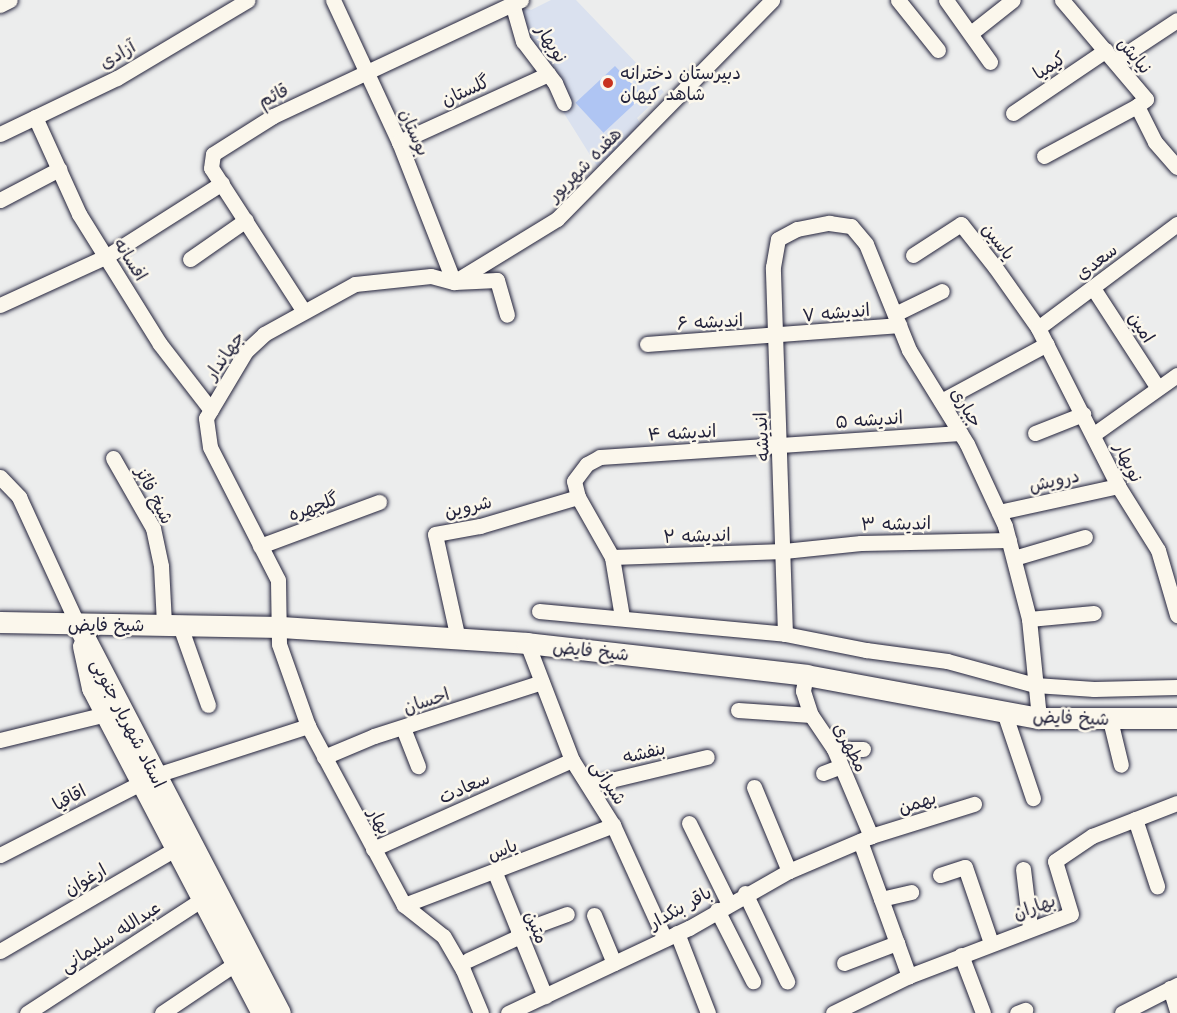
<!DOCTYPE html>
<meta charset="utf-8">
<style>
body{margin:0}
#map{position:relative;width:1177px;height:1013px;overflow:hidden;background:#eceded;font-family:"Playpen Sans","Playpen Sans Arabic",sans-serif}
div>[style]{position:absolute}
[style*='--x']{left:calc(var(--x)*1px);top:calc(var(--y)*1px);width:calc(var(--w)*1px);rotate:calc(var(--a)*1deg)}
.built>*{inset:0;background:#dae1ef}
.building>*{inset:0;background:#afc5f3;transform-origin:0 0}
.roads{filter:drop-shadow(0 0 2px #22223b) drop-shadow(0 0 2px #22223b)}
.street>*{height:15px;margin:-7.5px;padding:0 7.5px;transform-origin:7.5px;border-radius:7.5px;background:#fbf7ec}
.secondary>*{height:21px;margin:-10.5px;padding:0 10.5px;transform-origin:10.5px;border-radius:10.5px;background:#fbf7ec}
.dots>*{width:16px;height:16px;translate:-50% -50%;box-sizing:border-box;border:3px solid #fbf7ec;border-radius:50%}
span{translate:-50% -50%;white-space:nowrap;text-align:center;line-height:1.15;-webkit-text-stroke:5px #fbf7ec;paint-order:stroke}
.street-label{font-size:18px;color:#22223b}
.poi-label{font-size:18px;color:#22223b}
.left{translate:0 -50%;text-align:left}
</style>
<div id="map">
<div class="built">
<i style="clip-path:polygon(551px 0,576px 0,664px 92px,637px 118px,643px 128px,597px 166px,560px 107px,521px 15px,525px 8px,531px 10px)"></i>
</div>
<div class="building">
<i style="left:615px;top:66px;width:41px;height:54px;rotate:47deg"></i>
</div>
<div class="roads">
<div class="street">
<i style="--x:333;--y:0;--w:157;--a:65.1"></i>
<i style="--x:399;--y:142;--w:150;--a:68.6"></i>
<i style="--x:454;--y:282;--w:121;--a:-31.5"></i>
<i style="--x:557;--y:219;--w:307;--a:-45.5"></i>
<i style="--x:898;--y:0;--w:64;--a:51.3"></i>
<i style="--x:946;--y:0;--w:76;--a:54.6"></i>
<i style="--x:1062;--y:0;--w:130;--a:49.7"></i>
<i style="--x:1146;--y:99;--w:11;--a:142"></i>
<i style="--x:1137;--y:106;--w:40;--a:63.4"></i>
<i style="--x:1155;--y:142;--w:33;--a:49"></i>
<i style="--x:512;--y:3;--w:40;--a:74"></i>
<i style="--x:523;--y:41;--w:53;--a:52.7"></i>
<i style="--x:555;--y:83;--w:22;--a:66"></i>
<i style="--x:0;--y:5;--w:11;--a:-27"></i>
<i style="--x:971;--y:33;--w:53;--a:-38.2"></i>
<i style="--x:1115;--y:61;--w:74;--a:-33.5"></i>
<i style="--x:1013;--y:113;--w:112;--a:-34.1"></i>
<i style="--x:35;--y:117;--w:107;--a:65.6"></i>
<i style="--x:79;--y:214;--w:153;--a:58.1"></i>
<i style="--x:160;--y:344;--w:83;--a:52.3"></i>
<i style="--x:0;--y:134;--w:130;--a:-25.6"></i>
<i style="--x:117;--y:78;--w:152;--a:-30.8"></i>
<i style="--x:399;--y:142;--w:164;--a:-24.5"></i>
<i style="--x:1044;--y:156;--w:106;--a:-28.3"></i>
<i style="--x:0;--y:200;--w:67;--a:-27.7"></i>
<i style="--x:913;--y:255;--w:57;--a:-32.9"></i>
<i style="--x:961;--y:224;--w:55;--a:51.7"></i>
<i style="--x:995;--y:267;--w:75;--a:54.8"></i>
<i style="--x:1038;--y:328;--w:177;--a:63.1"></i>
<i style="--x:1118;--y:486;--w:75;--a:58"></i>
<i style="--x:1158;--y:550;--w:68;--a:73.7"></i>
<i style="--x:190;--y:259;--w:68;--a:-34.9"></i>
<i style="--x:1093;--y:288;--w:119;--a:57"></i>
<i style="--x:0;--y:305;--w:118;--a:-24.6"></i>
<i style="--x:107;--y:256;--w:136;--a:-32.4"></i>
<i style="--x:303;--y:310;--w:169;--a:-122.9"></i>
<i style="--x:211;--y:168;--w:14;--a:-82"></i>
<i style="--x:213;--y:154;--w:71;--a:-32.3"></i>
<i style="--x:273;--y:116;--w:274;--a:-25.1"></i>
<i style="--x:895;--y:314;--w:52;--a:-26.1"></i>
<i style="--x:1038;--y:328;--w:174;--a:-36.8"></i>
<i style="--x:647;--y:344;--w:253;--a:-4.3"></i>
<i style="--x:941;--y:401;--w:120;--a:-28.3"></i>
<i style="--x:1035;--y:433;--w:52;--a:-21.6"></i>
<i style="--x:1094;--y:434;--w:102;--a:-35.4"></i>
<i style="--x:113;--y:458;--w:81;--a:60.3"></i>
<i style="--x:153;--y:528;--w:39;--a:78"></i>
<i style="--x:161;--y:566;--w:58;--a:87"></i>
<i style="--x:0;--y:477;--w:28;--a:46"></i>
<i style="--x:19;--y:497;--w:141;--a:65.3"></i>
<i style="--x:999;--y:512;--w:122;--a:-12.3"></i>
<i style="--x:260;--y:546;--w:127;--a:-20.3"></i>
<i style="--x:612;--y:557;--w:172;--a:-2"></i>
<i style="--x:784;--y:551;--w:77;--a:-5.9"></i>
<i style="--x:861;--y:543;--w:148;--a:-1.2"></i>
<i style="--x:1014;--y:558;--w:74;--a:-16.5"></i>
<i style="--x:539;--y:611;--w:247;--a:5.3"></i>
<i style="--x:785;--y:634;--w:83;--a:11.2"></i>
<i style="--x:866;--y:650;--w:82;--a:7.7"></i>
<i style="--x:947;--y:661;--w:91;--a:15.3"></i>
<i style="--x:1035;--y:685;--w:59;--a:3.9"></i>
<i style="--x:1094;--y:689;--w:83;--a:-1.4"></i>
<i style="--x:622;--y:617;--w:61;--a:-99.5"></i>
<i style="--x:612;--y:557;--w:69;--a:-119.5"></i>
<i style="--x:578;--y:497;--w:16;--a:-104"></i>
<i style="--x:574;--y:481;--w:21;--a:-53"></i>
<i style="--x:587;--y:464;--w:15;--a:-28"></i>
<i style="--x:600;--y:457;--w:361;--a:-3.8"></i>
<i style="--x:1029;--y:619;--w:65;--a:-5.3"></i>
<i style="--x:179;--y:623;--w:87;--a:70.5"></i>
<i style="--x:785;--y:634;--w:367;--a:-91.9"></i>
<i style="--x:773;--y:267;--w:28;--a:-80"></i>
<i style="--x:778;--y:239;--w:21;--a:-28"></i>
<i style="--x:797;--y:229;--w:33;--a:-11"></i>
<i style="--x:829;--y:223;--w:22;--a:8"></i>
<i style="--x:851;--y:226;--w:23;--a:50"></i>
<i style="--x:866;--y:244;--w:114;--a:67.9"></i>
<i style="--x:909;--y:350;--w:110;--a:58.3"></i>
<i style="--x:967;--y:444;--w:90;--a:65.1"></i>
<i style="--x:1005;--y:526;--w:96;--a:75.5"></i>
<i style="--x:1029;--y:619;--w:100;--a:84.2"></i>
<i style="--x:458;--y:639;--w:107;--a:-102.4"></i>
<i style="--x:435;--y:534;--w:46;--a:-10.1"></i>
<i style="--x:480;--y:526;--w:102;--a:-16.5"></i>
<i style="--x:527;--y:643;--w:125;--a:69"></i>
<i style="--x:572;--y:760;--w:77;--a:57.8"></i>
<i style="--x:613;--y:825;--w:125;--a:65.5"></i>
<i style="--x:806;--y:675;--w:16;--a:101"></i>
<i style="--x:803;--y:691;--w:25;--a:72"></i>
<i style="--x:811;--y:715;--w:41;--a:55.9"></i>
<i style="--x:834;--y:749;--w:95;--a:67"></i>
<i style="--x:738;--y:710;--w:73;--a:3.9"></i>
<i style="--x:1004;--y:712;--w:91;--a:71.4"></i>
<i style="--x:1110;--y:720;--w:46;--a:76.3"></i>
<i style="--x:403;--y:728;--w:41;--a:68.5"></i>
<i style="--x:0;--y:740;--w:117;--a:-13.8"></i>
<i style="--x:834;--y:749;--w:29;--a:0"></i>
<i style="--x:324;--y:757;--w:54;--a:-22.8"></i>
<i style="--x:374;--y:736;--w:176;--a:-17.8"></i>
<i style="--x:823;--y:773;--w:19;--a:-21"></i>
<i style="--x:590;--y:785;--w:120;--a:-13.5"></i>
<i style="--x:754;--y:787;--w:91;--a:67.4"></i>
<i style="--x:1135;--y:819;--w:71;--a:71.8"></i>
<i style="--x:689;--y:823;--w:88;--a:63.7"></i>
<i style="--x:860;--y:841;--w:144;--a:70.1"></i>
<i style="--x:373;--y:849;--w:218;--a:-24.1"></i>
<i style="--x:0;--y:855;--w:175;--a:-27.1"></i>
<i style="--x:156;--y:775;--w:160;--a:-17.9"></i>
<i style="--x:1023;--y:869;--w:58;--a:83.1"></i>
<i style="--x:495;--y:873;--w:133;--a:67.9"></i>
<i style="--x:940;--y:875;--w:26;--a:-18"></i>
<i style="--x:965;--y:867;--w:80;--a:71.1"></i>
<i style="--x:745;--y:893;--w:98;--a:64.5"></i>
<i style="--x:881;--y:899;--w:31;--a:-13"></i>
<i style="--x:404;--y:905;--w:224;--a:-20.9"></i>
<i style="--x:717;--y:910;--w:80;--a:63.1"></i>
<i style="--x:594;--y:915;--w:52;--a:67.4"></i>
<i style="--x:518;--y:932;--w:52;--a:-20.2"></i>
<i style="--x:677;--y:933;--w:86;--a:68.8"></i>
<i style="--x:0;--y:951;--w:213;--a:-30.2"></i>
<i style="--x:961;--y:955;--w:62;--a:69.2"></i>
<i style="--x:468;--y:960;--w:57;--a:-24.8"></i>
<i style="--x:844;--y:963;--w:57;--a:-20.7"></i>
<i style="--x:1170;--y:988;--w:24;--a:73"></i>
<i style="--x:27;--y:1013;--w:218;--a:-33"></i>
<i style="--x:162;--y:1013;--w:99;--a:-33.9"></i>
<i style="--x:481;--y:1013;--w:47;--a:-112.7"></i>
<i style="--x:463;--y:970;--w:39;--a:-120"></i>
<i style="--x:443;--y:936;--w:50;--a:-141.5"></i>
<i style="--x:404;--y:905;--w:203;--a:-118.2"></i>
<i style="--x:308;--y:726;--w:87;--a:-109.5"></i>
<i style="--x:279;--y:644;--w:64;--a:-90.9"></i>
<i style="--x:278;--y:580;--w:149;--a:-117.1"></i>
<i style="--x:210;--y:447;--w:29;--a:-98"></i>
<i style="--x:206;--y:418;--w:78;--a:-59.2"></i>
<i style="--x:246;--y:351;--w:25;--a:-43"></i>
<i style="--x:264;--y:334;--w:104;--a:-28.8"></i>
<i style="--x:355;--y:284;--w:76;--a:-6"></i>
<i style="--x:431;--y:276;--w:24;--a:15"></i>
<i style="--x:454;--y:282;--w:43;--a:-2.7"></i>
<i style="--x:497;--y:280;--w:36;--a:74"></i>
<i style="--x:508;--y:1013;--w:200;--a:-25.2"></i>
<i style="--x:689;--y:928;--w:115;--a:-29.7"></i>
<i style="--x:789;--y:871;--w:89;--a:-23.1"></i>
<i style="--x:871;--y:836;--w:108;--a:-17.3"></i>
<i style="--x:833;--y:1013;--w:85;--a:-26"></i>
<i style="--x:909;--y:976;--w:173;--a:-20.9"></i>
<i style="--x:1071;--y:914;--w:55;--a:-106.8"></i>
<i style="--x:1055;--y:861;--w:45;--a:-34"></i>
<i style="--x:1092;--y:836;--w:91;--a:-21.2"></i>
<i style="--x:1017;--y:1013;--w:9;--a:-21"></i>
<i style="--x:1122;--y:1013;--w:62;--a:-27"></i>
</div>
<div class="secondary">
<i style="--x:0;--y:622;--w:281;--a:1"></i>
<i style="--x:281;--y:627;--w:247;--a:3.7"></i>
<i style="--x:527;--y:643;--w:281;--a:6.5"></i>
<i style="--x:806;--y:675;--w:237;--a:10.5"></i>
<i style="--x:1039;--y:718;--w:138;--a:0"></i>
<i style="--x:78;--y:625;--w:437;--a:62.5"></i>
<i style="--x:83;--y:646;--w:43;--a:77.9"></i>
<i style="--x:92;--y:688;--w:367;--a:62.4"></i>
</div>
</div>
<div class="dots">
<i style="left:608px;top:83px;background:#c8321e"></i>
</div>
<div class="street-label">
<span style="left:552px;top:43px;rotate:57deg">نوبهار</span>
<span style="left:117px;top:54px;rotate:-30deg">آزادی</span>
<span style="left:1135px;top:55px;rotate:50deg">نیایش</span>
<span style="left:1049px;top:65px;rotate:-34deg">کیمیا</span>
<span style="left:465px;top:90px;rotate:-24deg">گلستان</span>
<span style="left:273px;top:95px;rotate:-27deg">قائم</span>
<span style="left:415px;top:132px;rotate:66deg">بوستان</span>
<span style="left:584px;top:164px;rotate:-45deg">هفده شهریور</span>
<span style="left:999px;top:241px;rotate:52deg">یاسین</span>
<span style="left:131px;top:259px;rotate:58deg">افسانه</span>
<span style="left:1096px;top:261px;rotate:-37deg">سعدی</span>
<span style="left:836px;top:312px;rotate:-5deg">اندیشه ۷</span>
<span style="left:710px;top:321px;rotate:-3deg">اندیشه ۶</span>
<span style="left:1142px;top:327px;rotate:57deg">امین</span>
<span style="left:224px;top:355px;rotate:-55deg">جهاندار</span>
<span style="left:967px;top:407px;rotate:58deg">جباری</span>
<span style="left:869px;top:419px;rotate:-4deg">اندیشه ۵</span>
<span style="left:682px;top:432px;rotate:-3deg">اندیشه ۴</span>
<span style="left:761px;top:437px;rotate:-93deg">اندیشه</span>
<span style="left:1129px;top:462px;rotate:64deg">نوبهار</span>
<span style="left:1054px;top:480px;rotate:-12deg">درویش</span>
<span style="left:155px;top:495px;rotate:63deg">شیخ فائز</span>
<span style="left:313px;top:506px;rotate:-20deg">گلچهره</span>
<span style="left:468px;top:506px;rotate:-13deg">شروین</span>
<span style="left:896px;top:523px;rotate:-1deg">اندیشه ۳</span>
<span style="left:697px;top:535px;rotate:-2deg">اندیشه ۲</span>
<span style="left:106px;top:624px">شیخ فایض</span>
<span style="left:591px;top:650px;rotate:6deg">شیخ فایض</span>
<span style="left:426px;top:700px;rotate:-18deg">احسان</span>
<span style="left:1071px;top:717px;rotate:2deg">شیخ فایض</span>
<span style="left:129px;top:723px;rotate:63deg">استاد شهریار جنوبی</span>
<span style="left:851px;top:747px;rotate:62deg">مطهری</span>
<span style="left:644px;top:752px;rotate:-13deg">بنفشه</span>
<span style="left:609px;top:782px;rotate:57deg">شیرانی</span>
<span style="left:464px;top:787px;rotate:-24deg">سعادت</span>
<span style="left:69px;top:797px;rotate:-28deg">اقاقیا</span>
<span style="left:917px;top:802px;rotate:-17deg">بهمن</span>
<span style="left:380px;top:821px;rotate:62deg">بهار</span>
<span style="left:502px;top:849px;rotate:-21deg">یاس</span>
<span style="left:85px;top:879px;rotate:-30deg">ارغوان</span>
<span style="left:1034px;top:906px;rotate:-19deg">بهاران</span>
<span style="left:680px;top:907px;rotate:-29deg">باقر بنکدار</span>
<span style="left:537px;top:927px;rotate:68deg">متین</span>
<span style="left:110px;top:936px;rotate:-33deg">عبدالله سلیمانی</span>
</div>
<div class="poi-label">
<span class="left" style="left:620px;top:83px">دبیرستان دخترانه<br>شاهد کیهان</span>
</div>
</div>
